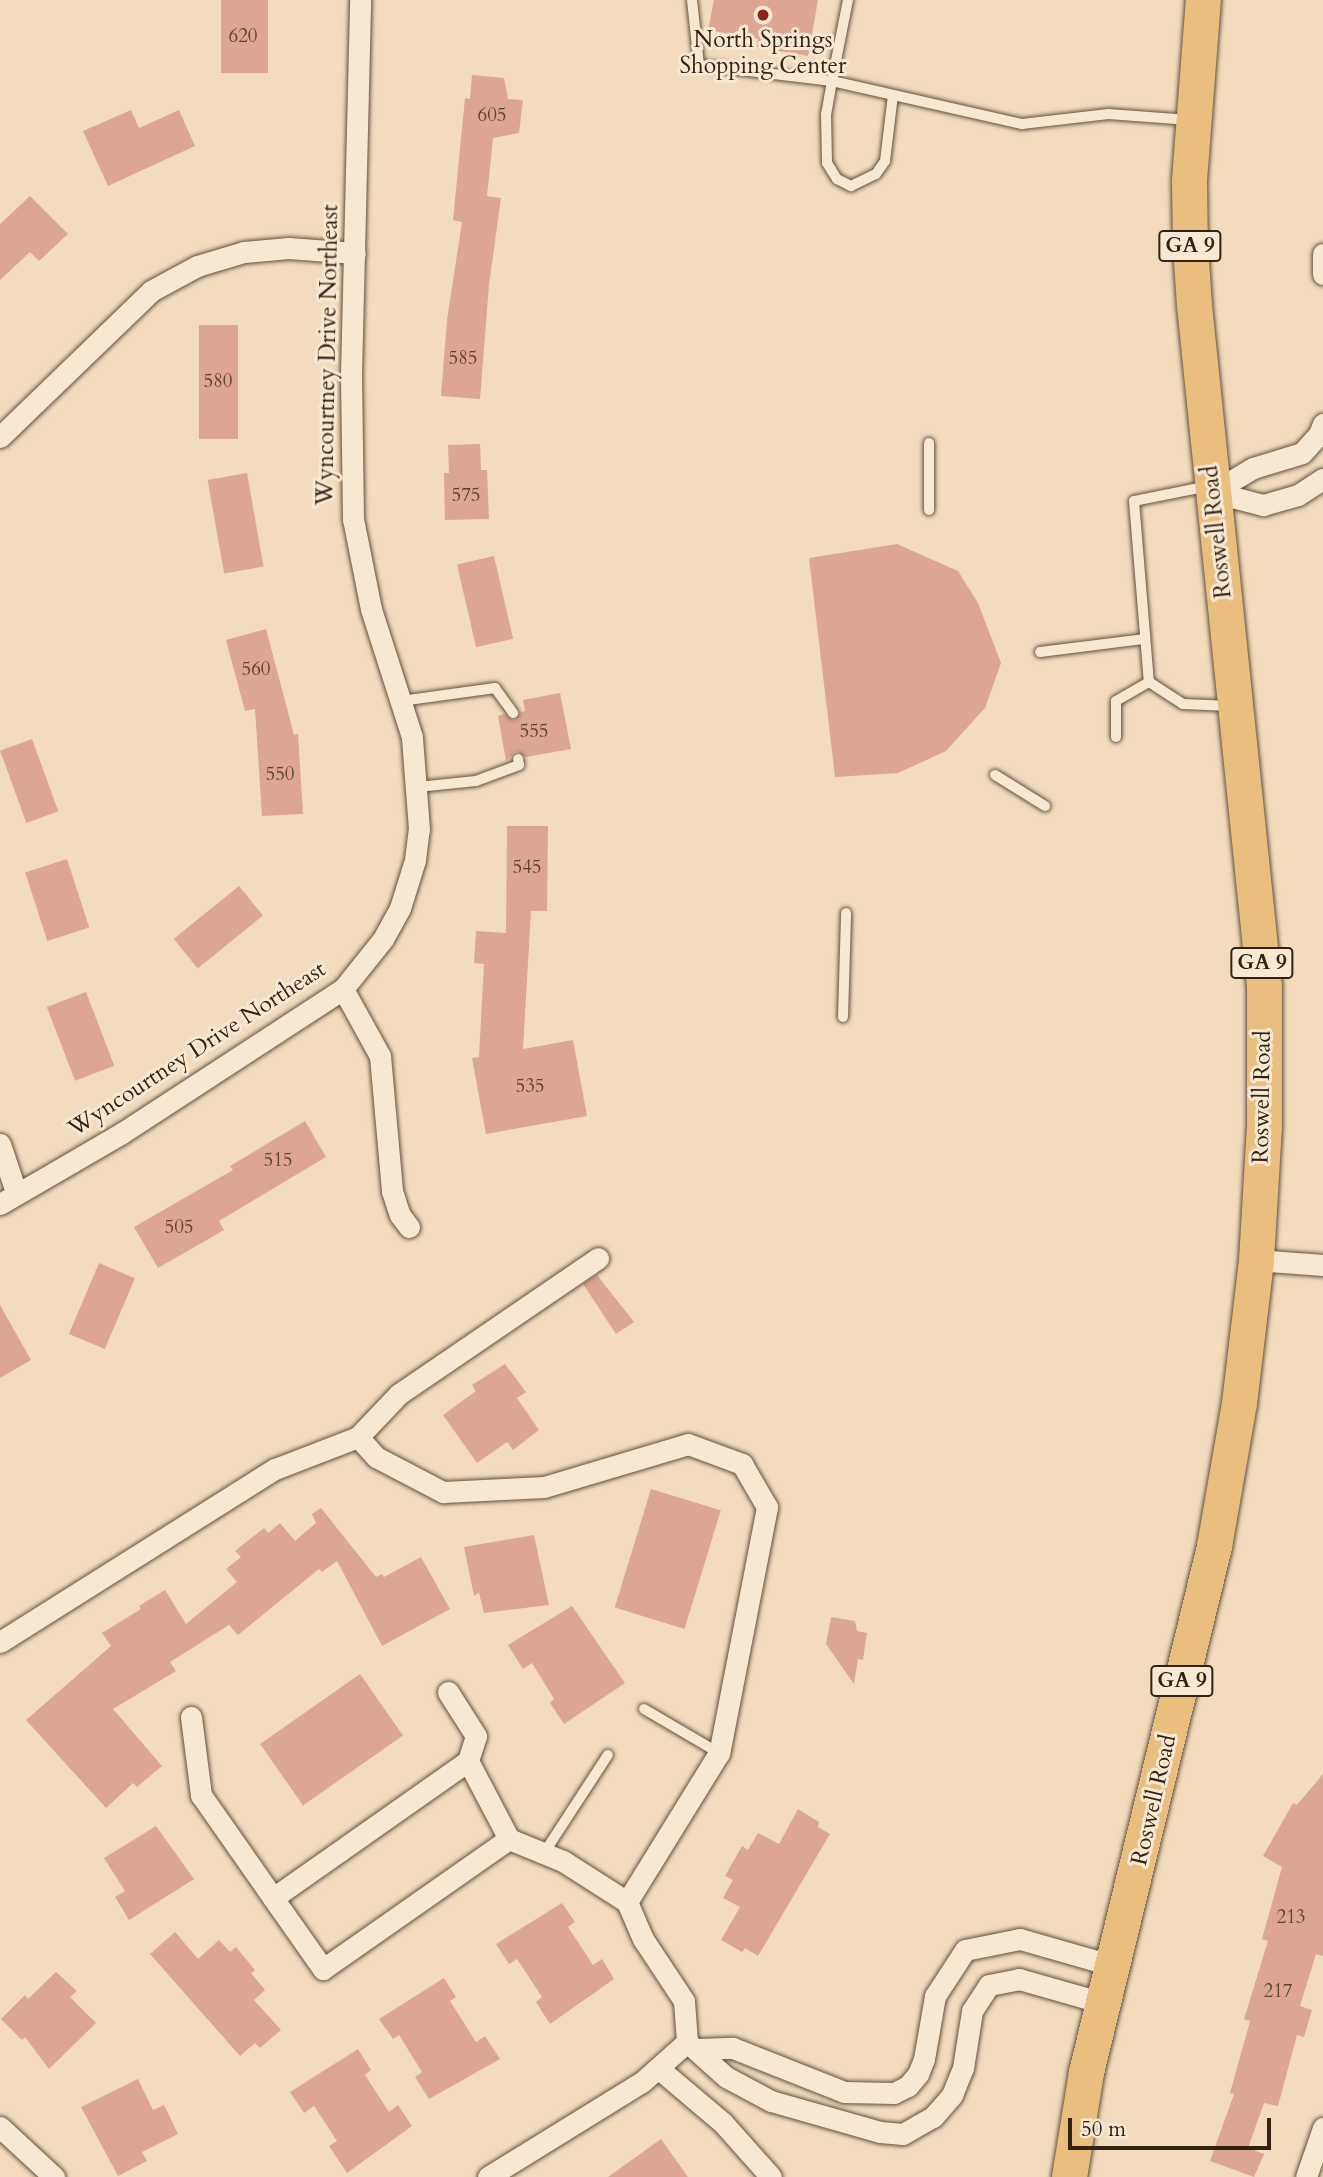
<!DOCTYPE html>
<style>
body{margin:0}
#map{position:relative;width:1323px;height:2177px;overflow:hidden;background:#f3dcbd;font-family:Cardo,serif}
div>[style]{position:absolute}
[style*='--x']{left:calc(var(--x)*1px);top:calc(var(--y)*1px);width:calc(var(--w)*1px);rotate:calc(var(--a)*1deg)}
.building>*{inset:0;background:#dda691;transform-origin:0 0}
.roads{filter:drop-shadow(0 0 2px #62503e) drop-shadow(0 0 2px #62503e)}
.lane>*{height:10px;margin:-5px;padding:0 5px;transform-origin:5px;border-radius:5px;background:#f7e8d4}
.street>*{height:21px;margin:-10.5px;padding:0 10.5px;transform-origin:10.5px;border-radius:10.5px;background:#f7e8d4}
.primary>*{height:35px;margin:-17.5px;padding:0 17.5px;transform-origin:17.5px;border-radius:17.5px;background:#eabe7e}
.dots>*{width:19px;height:19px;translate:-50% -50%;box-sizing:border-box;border:4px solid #f7e8d4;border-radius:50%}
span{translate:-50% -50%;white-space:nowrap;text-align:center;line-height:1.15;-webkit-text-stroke:6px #f7e8d4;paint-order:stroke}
.number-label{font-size:19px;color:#5d4332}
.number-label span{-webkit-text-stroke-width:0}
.shield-label span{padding:2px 5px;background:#f7e8d4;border:2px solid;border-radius:5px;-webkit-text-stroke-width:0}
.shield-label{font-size:21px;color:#322213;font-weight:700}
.poi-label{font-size:23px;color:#322213}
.street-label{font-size:23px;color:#322213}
.scale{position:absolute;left:1068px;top:2118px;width:203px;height:32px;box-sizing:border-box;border:4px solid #322213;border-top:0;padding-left:9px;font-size:21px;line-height:24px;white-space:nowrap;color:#322213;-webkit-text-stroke:5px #f7e8d4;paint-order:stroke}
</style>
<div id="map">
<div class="building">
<i style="left:221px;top:0;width:47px;height:73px"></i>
<i style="clip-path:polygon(714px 0,818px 0,808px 56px,757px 47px,758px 39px,708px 30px)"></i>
<i style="clip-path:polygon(472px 75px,504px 78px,508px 99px,523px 100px,519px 133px,493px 138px,487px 196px,501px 198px,489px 285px,480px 399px,441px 396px,447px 320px,462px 222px,453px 220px,465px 98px,470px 99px)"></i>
<i style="clip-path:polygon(131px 110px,139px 128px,179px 110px,195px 146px,108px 186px,83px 131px)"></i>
<i style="clip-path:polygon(30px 196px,68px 234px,39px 261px,30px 252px,0 280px,0 224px)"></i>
<i style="left:199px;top:325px;width:39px;height:114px"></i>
<i style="clip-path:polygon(480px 444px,481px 470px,487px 470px,489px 519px,445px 520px,444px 473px,449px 473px,448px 445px)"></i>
<i style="left:247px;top:473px;width:95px;height:40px;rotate:80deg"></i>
<i style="clip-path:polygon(897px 544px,958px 571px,978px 603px,1001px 663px,985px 708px,946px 751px,898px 773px,835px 777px,809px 558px)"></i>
<i style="left:494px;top:556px;width:85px;height:38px;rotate:77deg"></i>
<i style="clip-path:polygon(266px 629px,294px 735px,298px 734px,303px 814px,262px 816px,255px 709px,245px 711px,226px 640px)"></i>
<i style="clip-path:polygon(560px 693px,571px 749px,526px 757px,516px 751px,506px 761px,498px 716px,504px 714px,514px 721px,521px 712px,525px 711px,523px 700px)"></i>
<i style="left:32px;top:739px;width:77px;height:34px;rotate:70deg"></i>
<i style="clip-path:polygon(507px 826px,548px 826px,547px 911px,531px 911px,523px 1049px,573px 1040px,587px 1116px,486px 1134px,472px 1058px,479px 1057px,484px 964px,474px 963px,476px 931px,506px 933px)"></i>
<i style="left:67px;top:859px;width:72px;height:44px;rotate:72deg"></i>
<i style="left:239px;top:886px;width:38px;height:84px;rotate:51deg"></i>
<i style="left:86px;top:992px;width:79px;height:42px;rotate:69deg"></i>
<i style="clip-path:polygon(305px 1121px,326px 1157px,219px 1221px,224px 1230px,158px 1268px,134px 1227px,233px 1170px,230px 1166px)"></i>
<i style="left:99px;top:1263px;width:39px;height:77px;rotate:23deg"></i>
<i style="clip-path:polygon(597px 1275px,634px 1322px,616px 1334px,583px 1284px)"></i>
<i style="clip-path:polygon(0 1305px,31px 1360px,0 1378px)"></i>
<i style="clip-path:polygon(505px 1364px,526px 1392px,517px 1398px,539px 1430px,513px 1450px,507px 1442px,477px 1463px,443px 1415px,476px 1391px,472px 1385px)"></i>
<i style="left:651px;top:1489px;width:73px;height:124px;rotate:17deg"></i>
<i style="clip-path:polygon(321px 1508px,376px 1577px,382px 1574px,384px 1577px,421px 1557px,450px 1609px,382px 1646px,337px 1561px,322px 1572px,319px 1569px,238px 1635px,229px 1625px,170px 1662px,176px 1671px,113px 1709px,162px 1766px,137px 1787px,133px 1783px,106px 1808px,26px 1720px,111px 1646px,102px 1633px,141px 1609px,139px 1606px,165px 1590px,186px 1624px,237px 1582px,226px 1569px,241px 1557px,235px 1551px,264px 1528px,268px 1533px,280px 1523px,295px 1541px,316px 1523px,312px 1514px)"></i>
<i style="clip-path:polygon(534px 1535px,549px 1605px,484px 1613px,479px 1593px,474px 1596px,464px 1547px)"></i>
<i style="clip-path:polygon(572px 1606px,625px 1683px,564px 1724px,550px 1703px,554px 1699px,532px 1663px,523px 1669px,508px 1645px)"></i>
<i style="clip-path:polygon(831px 1617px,855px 1621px,857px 1631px,867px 1633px,863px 1660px,858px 1659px,854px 1684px,826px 1644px)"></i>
<i style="left:360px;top:1674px;width:75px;height:122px;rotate:55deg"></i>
<i style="clip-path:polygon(1323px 1774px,1323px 1956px,1316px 1954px,1300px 2006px,1312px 2010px,1304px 2037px,1297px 2035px,1278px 2106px,1264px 2103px,1248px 2148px,1264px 2154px,1254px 2177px,1210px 2161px,1234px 2094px,1230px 2093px,1250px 2021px,1244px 2019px,1268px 1941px,1262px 1939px,1282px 1867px,1263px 1856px,1293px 1803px,1297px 1805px)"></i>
<i style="clip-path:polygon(798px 1809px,819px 1822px,818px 1827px,830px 1834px,758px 1956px,745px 1948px,742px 1952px,721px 1940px,740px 1907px,723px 1898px,733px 1880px,725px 1876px,742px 1846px,748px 1850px,758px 1833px,779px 1844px)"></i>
<i style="clip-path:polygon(156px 1826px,194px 1879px,129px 1920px,115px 1897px,125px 1891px,104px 1858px)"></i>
<i style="clip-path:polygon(562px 1903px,575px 1922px,568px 1927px,593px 1965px,602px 1959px,614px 1979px,550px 2024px,536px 2002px,542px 1997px,517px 1959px,509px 1964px,496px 1944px)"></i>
<i style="clip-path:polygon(175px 1932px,198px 1959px,219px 1940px,230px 1952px,236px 1947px,255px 1970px,251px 1973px,265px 1990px,254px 2000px,281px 2030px,260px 2048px,255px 2043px,240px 2056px,150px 1954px)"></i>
<i style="clip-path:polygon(56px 1972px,77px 1991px,70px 1997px,96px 2023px,49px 2069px,25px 2037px,22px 2040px,1px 2019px,25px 1995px,28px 1999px)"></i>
<i style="clip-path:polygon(444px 1978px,456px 1997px,450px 2001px,476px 2042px,485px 2036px,500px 2059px,429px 2099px,415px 2077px,422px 2072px,399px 2035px,393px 2039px,379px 2019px)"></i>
<i style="clip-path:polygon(358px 2049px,371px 2070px,365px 2075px,389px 2112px,398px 2105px,412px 2126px,347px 2173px,329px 2146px,337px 2141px,314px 2106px,304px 2113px,290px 2092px)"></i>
<i style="clip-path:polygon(138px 2079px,153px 2110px,164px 2105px,178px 2134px,142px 2152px,147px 2161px,118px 2176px,81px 2107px)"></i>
<i style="clip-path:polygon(661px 2139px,688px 2177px,608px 2177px)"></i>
</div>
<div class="roads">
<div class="lane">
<i style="--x:692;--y:0;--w:65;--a:83.9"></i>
<i style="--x:699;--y:65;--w:134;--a:6.9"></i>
<i style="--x:832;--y:81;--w:34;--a:100"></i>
<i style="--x:826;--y:114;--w:49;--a:88.8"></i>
<i style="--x:827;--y:163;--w:19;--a:58"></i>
<i style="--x:837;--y:179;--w:16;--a:27"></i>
<i style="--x:851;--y:186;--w:28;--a:-26"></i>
<i style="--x:876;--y:174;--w:16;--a:-55"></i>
<i style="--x:885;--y:161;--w:66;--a:-83.1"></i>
<i style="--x:848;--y:0;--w:83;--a:101.2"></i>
<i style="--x:832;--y:81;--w:195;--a:12.8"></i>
<i style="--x:1022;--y:124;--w:87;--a:-6.6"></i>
<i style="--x:1108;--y:114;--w:82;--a:4.2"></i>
<i style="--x:929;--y:443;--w:67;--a:90"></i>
<i style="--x:1209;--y:486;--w:76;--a:168.7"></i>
<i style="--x:1134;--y:501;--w:182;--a:85.3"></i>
<i style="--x:1149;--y:682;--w:40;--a:32.9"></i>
<i style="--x:1183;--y:704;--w:48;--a:2.4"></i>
<i style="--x:1040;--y:652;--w:106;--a:-7.1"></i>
<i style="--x:401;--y:701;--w:95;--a:-7.9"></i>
<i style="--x:495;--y:688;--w:31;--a:54"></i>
<i style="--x:1116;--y:737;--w:36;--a:-90"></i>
<i style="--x:1116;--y:701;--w:38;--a:-30"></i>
<i style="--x:995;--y:775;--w:59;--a:31.8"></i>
<i style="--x:418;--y:787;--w:58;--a:-5.9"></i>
<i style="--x:476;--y:781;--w:46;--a:-20.4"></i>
<i style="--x:519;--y:765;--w:6;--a:-99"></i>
<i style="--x:843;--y:1017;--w:104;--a:-88.3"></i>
<i style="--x:644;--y:1709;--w:87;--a:30.4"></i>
<i style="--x:544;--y:1853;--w:117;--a:-56.9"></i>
</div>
<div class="street">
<i style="--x:1323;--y:254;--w:20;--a:90"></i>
<i style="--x:0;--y:437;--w:210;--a:-44"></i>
<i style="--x:151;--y:291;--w:52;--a:-28.5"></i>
<i style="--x:197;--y:266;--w:49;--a:-16.6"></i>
<i style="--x:244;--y:252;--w:45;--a:-5.1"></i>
<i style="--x:289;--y:248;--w:66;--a:4.3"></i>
<i style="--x:1213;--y:492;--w:47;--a:-31"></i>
<i style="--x:1253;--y:468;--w:51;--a:-17"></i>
<i style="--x:1302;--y:453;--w:25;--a:-48"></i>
<i style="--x:1319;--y:434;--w:11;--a:-68"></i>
<i style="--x:1213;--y:492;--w:52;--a:14.6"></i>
<i style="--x:1263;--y:505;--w:36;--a:-16"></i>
<i style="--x:1298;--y:495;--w:30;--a:-33"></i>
<i style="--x:343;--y:989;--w:77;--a:61.1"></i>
<i style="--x:380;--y:1056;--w:136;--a:84.9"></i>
<i style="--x:392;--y:1191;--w:25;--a:72"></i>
<i style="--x:400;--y:1215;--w:15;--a:53"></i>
<i style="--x:0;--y:1144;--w:51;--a:71.6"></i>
<i style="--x:0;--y:1204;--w:141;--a:-30.2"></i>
<i style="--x:122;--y:1133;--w:264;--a:-33.1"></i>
<i style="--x:343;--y:989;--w:64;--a:-51.3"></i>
<i style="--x:383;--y:939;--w:35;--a:-61"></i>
<i style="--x:400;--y:908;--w:50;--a:-72.6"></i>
<i style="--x:415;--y:860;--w:31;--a:-83"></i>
<i style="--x:419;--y:829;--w:92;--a:-94.4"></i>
<i style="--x:412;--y:737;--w:134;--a:-107.8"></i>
<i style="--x:371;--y:609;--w:92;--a:-101.3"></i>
<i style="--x:353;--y:519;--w:144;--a:-90.8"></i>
<i style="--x:351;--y:375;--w:375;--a:-88.6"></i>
<i style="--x:1256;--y:1260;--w:67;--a:4.3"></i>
<i style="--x:358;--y:1437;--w:27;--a:48"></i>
<i style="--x:376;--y:1457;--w:76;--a:27.6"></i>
<i style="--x:443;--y:1492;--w:101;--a:-2.8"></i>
<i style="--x:544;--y:1487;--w:150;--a:-16.6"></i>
<i style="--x:688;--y:1444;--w:58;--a:20.3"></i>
<i style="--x:742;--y:1464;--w:50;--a:59.8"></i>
<i style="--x:767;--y:1507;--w:251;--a:101"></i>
<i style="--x:719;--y:1753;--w:175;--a:121.7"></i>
<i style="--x:627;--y:1902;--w:40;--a:66.6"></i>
<i style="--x:643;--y:1939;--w:74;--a:56.5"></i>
<i style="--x:684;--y:2001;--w:41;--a:85.8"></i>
<i style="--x:0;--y:1642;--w:325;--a:-32.2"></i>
<i style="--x:275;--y:1469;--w:89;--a:-21.1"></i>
<i style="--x:358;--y:1437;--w:59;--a:-46.4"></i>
<i style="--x:399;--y:1394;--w:241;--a:-34.3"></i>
<i style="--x:448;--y:1692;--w:52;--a:57.5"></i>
<i style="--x:476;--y:1736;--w:26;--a:108"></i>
<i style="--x:468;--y:1761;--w:88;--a:62.3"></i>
<i style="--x:509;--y:1839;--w:58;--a:22.2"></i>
<i style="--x:563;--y:1861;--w:76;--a:32.6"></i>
<i style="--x:191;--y:1717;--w:79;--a:82.7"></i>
<i style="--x:201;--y:1795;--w:126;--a:55"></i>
<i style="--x:273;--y:1898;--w:238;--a:-35.1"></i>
<i style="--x:273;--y:1898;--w:87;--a:54.8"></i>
<i style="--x:323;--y:1969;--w:227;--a:-35"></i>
<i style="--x:687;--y:2042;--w:52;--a:41.9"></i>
<i style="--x:726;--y:2077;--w:51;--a:28.1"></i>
<i style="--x:771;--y:2101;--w:113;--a:15.9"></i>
<i style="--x:880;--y:2132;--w:23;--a:5"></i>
<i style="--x:903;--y:2134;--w:34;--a:-30"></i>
<i style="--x:933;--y:2117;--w:29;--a:-49"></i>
<i style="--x:952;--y:2095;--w:29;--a:-68"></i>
<i style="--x:963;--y:2068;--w:58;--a:-81"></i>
<i style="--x:972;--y:2011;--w:31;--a:-57"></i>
<i style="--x:989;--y:1985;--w:31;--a:-11"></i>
<i style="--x:1019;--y:1979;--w:87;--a:15.9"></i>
<i style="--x:699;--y:2049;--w:34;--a:-2"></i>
<i style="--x:733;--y:2048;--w:119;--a:21.6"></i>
<i style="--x:844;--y:2092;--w:50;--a:1.1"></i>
<i style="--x:894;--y:2093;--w:16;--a:-27"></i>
<i style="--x:908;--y:2086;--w:16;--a:-50"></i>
<i style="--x:918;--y:2074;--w:16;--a:-68"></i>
<i style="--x:924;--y:2059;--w:64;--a:-80.1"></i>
<i style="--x:935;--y:1996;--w:55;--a:-56.9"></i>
<i style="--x:965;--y:1950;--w:56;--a:-11.3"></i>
<i style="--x:1020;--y:1939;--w:98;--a:16"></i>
<i style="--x:658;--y:2068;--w:85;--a:40.2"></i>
<i style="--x:723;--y:2123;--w:72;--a:48.4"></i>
<i style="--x:0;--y:2127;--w:74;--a:42.8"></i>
<i style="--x:488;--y:2177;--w:181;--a:-31.7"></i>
<i style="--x:642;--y:2082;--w:60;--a:-41.6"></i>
<i style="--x:1306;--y:2177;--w:52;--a:-70.9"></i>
</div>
<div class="primary">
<i style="--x:1069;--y:2177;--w:106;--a:-80.8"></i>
<i style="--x:1086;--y:2072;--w:541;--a:-76.32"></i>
<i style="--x:1214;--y:1546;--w:145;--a:-80.1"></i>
<i style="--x:1239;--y:1403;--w:144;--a:-83.2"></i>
<i style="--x:1256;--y:1260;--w:134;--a:-86.6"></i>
<i style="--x:1264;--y:1126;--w:140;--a:-90"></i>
<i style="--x:1264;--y:986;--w:685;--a:-95.87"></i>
<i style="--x:1194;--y:305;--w:59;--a:-93.9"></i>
<i style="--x:1190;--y:246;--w:66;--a:-90.9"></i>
<i style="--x:1189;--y:180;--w:181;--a:-85.6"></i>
</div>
</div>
<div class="dots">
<i style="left:763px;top:15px;background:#8f2418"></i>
</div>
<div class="number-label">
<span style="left:243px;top:37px">620</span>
<span style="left:492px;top:116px">605</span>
<span style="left:463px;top:359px">585</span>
<span style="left:218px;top:382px">580</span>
<span style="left:466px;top:496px">575</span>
<span style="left:256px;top:670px">560</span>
<span style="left:534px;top:732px">555</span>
<span style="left:280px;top:775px">550</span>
<span style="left:527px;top:868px">545</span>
<span style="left:530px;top:1087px">535</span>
<span style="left:278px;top:1161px">515</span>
<span style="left:179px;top:1228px">505</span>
<span style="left:1291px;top:1918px">213</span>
<span style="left:1278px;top:1992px">217</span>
</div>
<div class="shield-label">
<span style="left:1190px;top:246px">GA 9</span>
<span style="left:1262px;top:963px">GA 9</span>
<span style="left:1182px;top:1681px">GA 9</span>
</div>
<div class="poi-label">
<span style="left:763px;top:53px">North Springs<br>Shopping Center</span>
</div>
<div class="street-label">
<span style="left:328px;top:355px;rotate:-89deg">Wyncourtney Drive Northeast</span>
<span style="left:1217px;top:532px;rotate:-96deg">Roswell Road</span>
<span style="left:197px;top:1049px;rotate:-33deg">Wyncourtney Drive Northeast</span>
<span style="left:1262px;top:1097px;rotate:-89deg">Roswell Road</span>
<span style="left:1154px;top:1800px;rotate:-77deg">Roswell Road</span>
</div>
<div class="scale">50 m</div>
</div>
